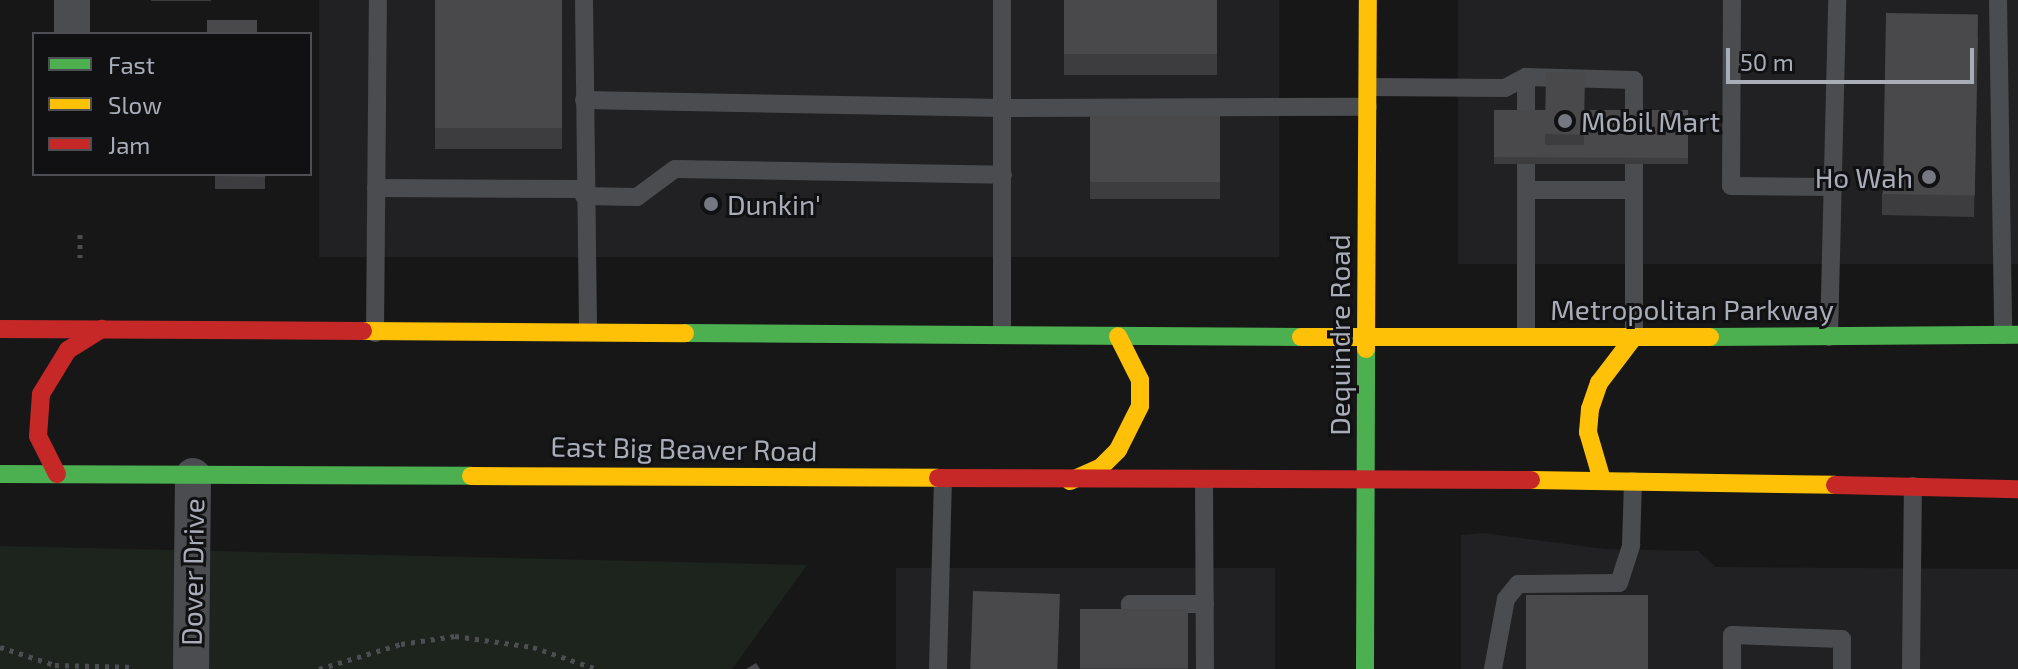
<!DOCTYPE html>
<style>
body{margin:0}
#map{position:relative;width:2018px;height:669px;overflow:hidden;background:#171717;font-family:"Exo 2",sans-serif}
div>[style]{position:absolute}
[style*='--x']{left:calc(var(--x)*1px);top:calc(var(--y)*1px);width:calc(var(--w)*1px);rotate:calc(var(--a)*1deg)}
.built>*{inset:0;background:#212123;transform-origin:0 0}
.green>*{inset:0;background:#1d241e}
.path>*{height:5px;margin-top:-2.5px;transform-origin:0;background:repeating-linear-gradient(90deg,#4d4e52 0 4px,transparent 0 10px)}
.lane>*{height:18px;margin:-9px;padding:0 9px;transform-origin:9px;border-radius:9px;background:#4b4c50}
.street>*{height:36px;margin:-18px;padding:0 18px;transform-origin:18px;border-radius:18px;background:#4b4c50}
.fast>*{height:18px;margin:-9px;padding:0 9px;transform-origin:9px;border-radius:9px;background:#4caf50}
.slow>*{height:18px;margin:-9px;padding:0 9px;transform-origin:9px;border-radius:9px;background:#ffc107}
.jam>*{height:18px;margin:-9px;padding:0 9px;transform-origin:9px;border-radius:9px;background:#c62828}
.wall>*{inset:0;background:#3d3d3f;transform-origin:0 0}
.building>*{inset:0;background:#49494c;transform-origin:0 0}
.dots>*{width:22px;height:22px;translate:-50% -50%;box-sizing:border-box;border:4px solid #111113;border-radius:50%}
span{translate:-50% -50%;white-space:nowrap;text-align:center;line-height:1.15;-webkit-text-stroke:6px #111113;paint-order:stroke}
.poi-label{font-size:28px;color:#a8adb8}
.left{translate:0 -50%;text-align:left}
.right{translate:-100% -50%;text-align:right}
.street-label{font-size:28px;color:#a8adb8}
.legend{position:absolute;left:32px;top:32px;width:280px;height:144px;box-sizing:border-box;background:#111113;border:2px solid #4d4f55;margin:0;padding:10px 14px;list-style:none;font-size:24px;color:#a8adb8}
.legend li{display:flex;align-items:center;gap:16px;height:40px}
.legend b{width:40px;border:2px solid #4d4f55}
.scale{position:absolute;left:1726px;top:48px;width:248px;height:36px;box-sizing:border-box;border:4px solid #a8adb8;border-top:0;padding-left:10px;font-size:24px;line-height:28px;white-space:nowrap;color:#a8adb8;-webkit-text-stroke:6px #111113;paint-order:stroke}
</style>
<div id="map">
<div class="built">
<i style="left:319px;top:0;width:960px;height:257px"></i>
<i style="left:1458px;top:0;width:560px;height:264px"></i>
<i style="clip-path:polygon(1483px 533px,1605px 549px,1698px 551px,1716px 567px,2018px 569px,2018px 669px,1461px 669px,1461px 535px)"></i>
<i style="left:896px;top:568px;width:379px;height:101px"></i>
</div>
<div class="green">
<i style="clip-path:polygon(0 546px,807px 565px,732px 669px,0 669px)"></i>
</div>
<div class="path">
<i style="--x:80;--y:234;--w:28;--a:90"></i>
<i style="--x:0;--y:647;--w:58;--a:18.1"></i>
<i style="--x:55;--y:665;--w:80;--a:1.4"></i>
<i style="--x:319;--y:669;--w:86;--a:-17"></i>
<i style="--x:401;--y:644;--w:55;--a:-8.4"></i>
<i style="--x:455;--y:636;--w:79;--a:8"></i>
<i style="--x:533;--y:647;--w:68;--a:19"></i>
</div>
<div class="lane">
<i style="--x:584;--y:0;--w:332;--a:89.3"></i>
<i style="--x:1732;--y:0;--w:186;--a:90.3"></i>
<i style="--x:1731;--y:186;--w:98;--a:0.6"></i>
<i style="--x:1998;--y:0;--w:335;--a:89.1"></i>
<i style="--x:1526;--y:77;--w:260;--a:90"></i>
<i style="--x:1368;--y:87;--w:137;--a:0.4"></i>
<i style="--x:1505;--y:88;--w:24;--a:-28"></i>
<i style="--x:1526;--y:77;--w:108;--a:1.6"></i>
<i style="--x:1634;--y:80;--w:257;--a:90"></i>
<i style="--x:584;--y:100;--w:418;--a:1.1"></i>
<i style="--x:1002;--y:108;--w:366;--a:-0.2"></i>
<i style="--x:376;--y:188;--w:208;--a:0.3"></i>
<i style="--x:1526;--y:190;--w:107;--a:0"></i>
<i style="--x:584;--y:196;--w:53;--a:1.1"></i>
<i style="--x:637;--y:197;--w:47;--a:-36.4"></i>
<i style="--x:675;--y:169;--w:328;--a:1"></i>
<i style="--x:375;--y:333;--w:333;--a:-89.5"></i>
<i style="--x:1002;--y:335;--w:335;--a:-90"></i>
<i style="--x:1829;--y:337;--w:337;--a:-88.6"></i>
<i style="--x:1204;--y:482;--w:187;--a:89.7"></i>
<i style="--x:1131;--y:626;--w:22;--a:-93"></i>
<i style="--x:1130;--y:604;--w:75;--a:0"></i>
<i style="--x:1732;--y:668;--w:33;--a:-90"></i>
<i style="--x:1732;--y:635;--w:110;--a:2.1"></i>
<i style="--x:1842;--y:639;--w:30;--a:90"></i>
<i style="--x:938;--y:669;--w:190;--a:-88.5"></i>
<i style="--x:1493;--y:669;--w:71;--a:-79.5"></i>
<i style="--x:1506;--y:599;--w:19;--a:-51"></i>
<i style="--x:1518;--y:584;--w:101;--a:-0.6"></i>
<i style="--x:1619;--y:583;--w:40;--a:-72"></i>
<i style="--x:1631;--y:545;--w:64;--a:-88.2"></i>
<i style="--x:1911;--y:669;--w:183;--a:-89.4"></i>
</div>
<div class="street">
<i style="--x:72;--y:34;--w:34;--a:-90"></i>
<i style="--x:191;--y:669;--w:193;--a:-89.4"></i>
</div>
<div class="fast">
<i style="--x:685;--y:333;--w:616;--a:0.37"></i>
<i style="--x:1710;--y:337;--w:308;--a:-0.4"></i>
<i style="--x:0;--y:474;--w:471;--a:0.2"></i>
<i style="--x:1365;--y:669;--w:320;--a:-89.8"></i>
</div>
<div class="slow">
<i style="--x:363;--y:331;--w:322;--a:0.4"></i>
<i style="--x:1301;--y:337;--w:409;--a:0"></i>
<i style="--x:1366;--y:349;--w:349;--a:-89.7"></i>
<i style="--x:471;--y:476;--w:467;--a:0.2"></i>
<i style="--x:1531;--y:480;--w:304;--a:0.9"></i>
<i style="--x:1602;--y:480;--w:50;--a:-106.3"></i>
<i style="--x:1588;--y:432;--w:23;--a:-85"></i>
<i style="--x:1590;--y:409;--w:28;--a:-71"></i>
<i style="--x:1599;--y:383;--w:58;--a:-52.7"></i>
<i style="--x:1070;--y:481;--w:34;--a:-24"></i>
<i style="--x:1101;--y:467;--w:24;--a:-45"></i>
<i style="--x:1118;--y:450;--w:49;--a:-63.4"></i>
<i style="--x:1140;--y:406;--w:26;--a:-90"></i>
<i style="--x:1140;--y:380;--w:49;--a:-116.6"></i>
</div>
<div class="jam">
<i style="--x:0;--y:329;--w:363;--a:0.3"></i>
<i style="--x:57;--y:474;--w:42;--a:-116.6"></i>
<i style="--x:38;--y:436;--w:42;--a:-85.9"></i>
<i style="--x:41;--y:394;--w:52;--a:-58.5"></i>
<i style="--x:68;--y:350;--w:40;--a:-32"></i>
<i style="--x:938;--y:478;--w:593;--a:0.19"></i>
<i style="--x:1835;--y:485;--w:183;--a:1.3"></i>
</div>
<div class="wall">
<i style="left:151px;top:0;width:60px;height:1px"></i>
<i style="left:435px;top:0;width:127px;height:149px"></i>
<i style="left:1064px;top:0;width:153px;height:75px"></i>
<i style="clip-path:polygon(1978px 36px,1974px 217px,1882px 215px,1882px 194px)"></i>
<i style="left:1494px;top:110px;width:194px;height:54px"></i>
<i style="left:1090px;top:116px;width:130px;height:83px"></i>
<i style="left:215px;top:174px;width:50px;height:15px"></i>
<i style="left:1080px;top:609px;width:108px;height:60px"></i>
</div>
<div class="building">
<i style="left:435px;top:0;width:127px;height:128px"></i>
<i style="left:1064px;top:0;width:153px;height:54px"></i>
<i style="left:1886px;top:13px;width:92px;height:181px;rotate:1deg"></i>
<i style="left:207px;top:20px;width:50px;height:14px"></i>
<i style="left:1546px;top:72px;width:39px;height:62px;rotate:1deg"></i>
<i style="clip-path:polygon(1494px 110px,1546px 110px,1545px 145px,1584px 145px,1584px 110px,1688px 110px,1688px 158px,1494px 157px)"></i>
<i style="left:1090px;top:116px;width:130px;height:66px"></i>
<i style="clip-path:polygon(215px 174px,265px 174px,265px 177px,215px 176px)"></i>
<i style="left:973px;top:591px;width:87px;height:78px;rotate:2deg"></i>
<i style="left:1648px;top:595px;width:74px;height:122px;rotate:90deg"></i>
<i style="left:1080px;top:609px;width:108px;height:59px"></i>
<i style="clip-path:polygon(756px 663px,760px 669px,746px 669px)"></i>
</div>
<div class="dots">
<i style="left:1565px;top:121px;background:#757880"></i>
<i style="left:1929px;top:177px;background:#757880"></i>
<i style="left:711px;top:204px;background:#757880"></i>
</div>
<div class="poi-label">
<span class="left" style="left:1581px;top:121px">Mobil Mart</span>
<span class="right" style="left:1913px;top:177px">Ho Wah</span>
<span class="left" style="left:727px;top:204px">Dunkin'</span>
</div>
<div class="street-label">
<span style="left:1692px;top:309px">Metropolitan Parkway</span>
<span style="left:1339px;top:335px;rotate:-90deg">Dequindre Road</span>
<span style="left:684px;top:448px;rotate:1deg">East Big Beaver Road</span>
<span style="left:192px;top:572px;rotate:-89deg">Dover Drive</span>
</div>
<ul class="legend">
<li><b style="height:10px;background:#4caf50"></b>Fast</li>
<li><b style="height:10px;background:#ffc107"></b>Slow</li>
<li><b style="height:10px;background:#c62828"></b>Jam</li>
</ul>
<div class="scale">50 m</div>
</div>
